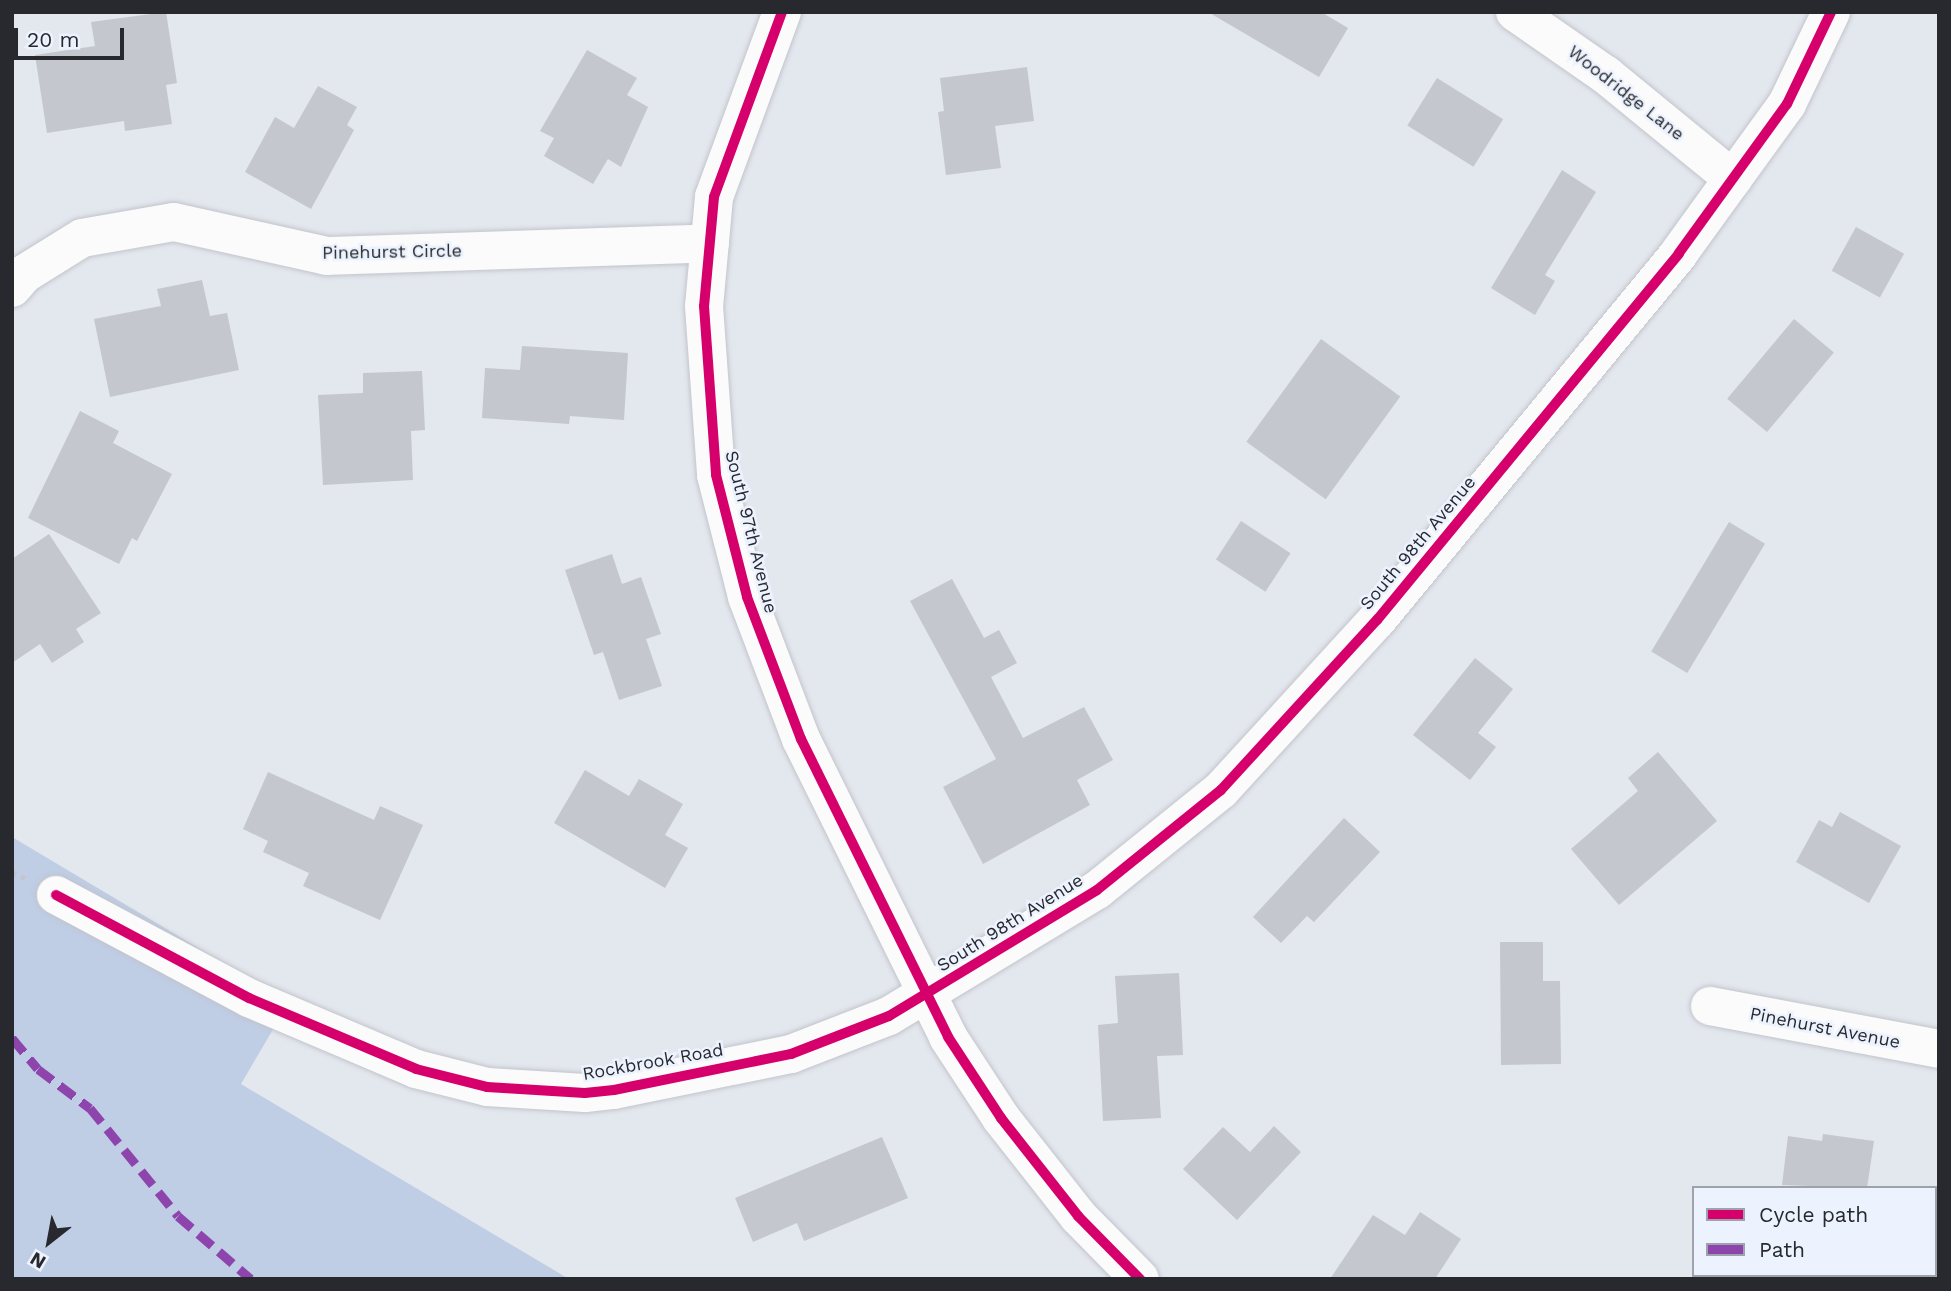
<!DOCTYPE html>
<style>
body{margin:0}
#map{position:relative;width:1951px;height:1291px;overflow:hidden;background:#e3e7ee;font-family:"Work Sans",sans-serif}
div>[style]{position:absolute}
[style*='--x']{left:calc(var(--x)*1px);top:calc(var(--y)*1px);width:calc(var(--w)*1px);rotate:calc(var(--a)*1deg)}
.green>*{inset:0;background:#bfcde5}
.building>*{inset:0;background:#c4c7cd;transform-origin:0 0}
.path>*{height:4.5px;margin-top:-2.25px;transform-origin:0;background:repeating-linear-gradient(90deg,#c3c5c8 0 5px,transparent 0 10px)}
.roads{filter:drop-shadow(0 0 2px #c2c5cb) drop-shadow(0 0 2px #c2c5cb)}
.minor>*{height:38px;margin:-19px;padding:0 19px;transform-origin:19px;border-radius:19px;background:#fbfbfc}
.quiet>*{height:9px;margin-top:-4.5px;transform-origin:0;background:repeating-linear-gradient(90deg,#8e44ad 0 18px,transparent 0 27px)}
.cycleway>*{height:10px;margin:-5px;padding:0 5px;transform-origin:5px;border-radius:5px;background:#d6006c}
span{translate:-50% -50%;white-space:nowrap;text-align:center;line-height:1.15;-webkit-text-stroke:5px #edf3fe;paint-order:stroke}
.street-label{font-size:18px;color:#27292e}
.frame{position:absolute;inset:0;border:14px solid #27292e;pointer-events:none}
.legend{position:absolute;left:1692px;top:1186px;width:245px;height:91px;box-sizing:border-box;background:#edf3fe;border:2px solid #9ea2ab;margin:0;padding:9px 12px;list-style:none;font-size:21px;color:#27292e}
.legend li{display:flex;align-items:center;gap:14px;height:35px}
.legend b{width:35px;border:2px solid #9ea2ab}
.north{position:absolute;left:14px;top:1207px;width:70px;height:70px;-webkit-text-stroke:5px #edf3fe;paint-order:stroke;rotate:211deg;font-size:19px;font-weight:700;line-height:28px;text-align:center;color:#27292e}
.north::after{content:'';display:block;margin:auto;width:24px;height:32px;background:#27292e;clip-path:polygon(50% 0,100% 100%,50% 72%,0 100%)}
.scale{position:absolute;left:14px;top:28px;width:110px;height:32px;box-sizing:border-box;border:4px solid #27292e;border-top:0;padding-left:9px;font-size:21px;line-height:24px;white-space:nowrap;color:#27292e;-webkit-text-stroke:5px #edf3fe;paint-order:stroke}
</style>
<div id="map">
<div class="green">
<i style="clip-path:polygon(12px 837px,289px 1002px,241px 1084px,569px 1279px,12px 1279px)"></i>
</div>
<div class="building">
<i style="clip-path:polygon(166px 12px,177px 83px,166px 85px,172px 124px,125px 131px,124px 121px,47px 133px,35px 55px,95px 46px,91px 22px)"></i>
<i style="clip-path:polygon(1208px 12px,1321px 12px,1348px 28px,1319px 77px)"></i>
<i style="clip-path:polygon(587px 50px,637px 78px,627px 95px,648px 107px,621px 167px,608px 159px,593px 184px,544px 156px,554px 138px,540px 131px)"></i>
<i style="clip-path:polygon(1027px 67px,1034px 121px,995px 126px,1001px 168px,946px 175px,938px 112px,944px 111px,940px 78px)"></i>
<i style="left:1437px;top:78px;width:78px;height:56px;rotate:32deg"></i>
<i style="clip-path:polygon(318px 86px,357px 107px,347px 125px,354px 130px,311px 209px,245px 172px,275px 117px,294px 128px)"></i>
<i style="clip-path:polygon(1562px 170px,1596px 192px,1545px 275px,1555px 281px,1535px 315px,1491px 288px)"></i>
<i style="left:1856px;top:227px;width:55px;height:50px;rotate:29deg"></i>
<i style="clip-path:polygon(202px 280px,210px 316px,227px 313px,239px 370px,110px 397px,94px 319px,161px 306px,157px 289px)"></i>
<i style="left:1794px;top:319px;width:52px;height:104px;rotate:40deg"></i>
<i style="left:1321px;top:339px;width:98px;height:127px;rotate:36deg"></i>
<i style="clip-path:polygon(522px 346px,628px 353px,624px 420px,570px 416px,569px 424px,482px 418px,485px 368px,520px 370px)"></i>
<i style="clip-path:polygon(422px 371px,425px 430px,411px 431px,413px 480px,323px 485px,318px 395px,363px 393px,363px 373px)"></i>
<i style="clip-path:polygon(80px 411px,119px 431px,113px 443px,172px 474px,137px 541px,132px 538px,119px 564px,28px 518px)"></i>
<i style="left:1241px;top:521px;width:59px;height:46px;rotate:33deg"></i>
<i style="left:1729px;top:522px;width:42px;height:151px;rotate:31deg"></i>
<i style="clip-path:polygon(49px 534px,101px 613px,76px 629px,84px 642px,52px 663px,40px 644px,12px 663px,12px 559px)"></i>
<i style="clip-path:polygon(612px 554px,622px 584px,641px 577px,661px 634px,646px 639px,662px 686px,619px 700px,603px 652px,594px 655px,565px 570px)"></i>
<i style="clip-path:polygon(952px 579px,984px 638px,999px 630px,1017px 663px,991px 677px,1023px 738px,1084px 707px,1113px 760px,1077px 780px,1090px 805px,983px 864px,943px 787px,996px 759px,910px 601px)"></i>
<i style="clip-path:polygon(1475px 658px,1513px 689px,1478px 733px,1496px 747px,1470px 780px,1413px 735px)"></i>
<i style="clip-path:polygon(1658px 752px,1717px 821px,1619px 905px,1571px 849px,1638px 791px,1628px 778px)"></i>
<i style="clip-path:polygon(585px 770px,629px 796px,639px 779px,683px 804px,665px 835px,688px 848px,665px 888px,554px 823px)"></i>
<i style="clip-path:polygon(268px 772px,374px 820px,380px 806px,423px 825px,380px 920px,303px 886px,309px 873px,263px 852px,268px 841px,243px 829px)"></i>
<i style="clip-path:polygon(1840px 812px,1901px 846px,1869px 903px,1796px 862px,1819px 820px,1832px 827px)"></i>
<i style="clip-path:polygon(1344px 818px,1380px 852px,1314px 922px,1307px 916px,1281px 943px,1253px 917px)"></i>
<i style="clip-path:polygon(1500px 942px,1543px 942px,1543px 981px,1560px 981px,1561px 1064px,1501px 1065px)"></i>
<i style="clip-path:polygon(1179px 973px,1183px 1055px,1157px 1056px,1161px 1118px,1103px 1121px,1098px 1025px,1118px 1023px,1115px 976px)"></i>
<i style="clip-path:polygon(1274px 1126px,1301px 1152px,1237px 1220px,1183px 1169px,1223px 1127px,1250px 1152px)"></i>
<i style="clip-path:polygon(1823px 1134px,1874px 1141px,1867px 1188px,1782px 1185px,1788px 1136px,1822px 1141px)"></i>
<i style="clip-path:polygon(882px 1137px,908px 1198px,804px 1241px,797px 1223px,753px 1242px,735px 1198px)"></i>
<i style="clip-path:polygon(1420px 1212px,1461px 1239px,1435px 1279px,1330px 1279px,1373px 1215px,1405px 1235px)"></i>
</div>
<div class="path">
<i style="--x:12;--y:872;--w:14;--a:25"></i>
</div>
<div class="roads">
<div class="minor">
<i style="--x:782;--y:12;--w:197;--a:110.2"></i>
<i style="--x:714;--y:197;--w:109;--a:95.2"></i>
<i style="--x:704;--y:306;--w:169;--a:85.9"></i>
<i style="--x:716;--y:475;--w:126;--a:75.7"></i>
<i style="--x:747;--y:597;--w:152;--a:69.2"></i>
<i style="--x:801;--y:739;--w:332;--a:63.7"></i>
<i style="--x:948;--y:1037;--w:97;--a:56.8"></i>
<i style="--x:1001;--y:1118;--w:125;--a:51.8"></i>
<i style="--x:1078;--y:1216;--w:88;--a:45.5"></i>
<i style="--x:1515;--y:12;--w:111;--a:34.7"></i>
<i style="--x:1606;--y:75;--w:164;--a:39.3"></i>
<i style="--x:12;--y:288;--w:18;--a:-49"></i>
<i style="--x:24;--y:274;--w:68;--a:-31.8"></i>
<i style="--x:82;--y:238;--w:93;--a:-9.9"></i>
<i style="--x:174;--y:222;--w:157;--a:12.5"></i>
<i style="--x:327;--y:256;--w:383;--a:-1.9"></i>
<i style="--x:56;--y:895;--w:219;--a:28.1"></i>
<i style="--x:249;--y:998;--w:181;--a:23"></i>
<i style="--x:416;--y:1069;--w:73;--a:14.2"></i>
<i style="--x:487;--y:1087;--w:98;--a:3.5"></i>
<i style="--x:585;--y:1093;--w:29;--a:-6"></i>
<i style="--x:614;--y:1090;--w:181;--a:-11.5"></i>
<i style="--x:791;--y:1054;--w:105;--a:-21.2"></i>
<i style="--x:889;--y:1016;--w:243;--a:-31.2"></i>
<i style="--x:1097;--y:890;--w:159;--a:-38.9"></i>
<i style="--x:1221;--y:790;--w:231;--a:-47.5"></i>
<i style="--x:1377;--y:620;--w:475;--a:-50.5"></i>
<i style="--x:1679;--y:253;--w:184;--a:-54.1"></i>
<i style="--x:1787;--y:104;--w:102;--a:-64.4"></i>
<i style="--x:1710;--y:1006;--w:233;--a:10.6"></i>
</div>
</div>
<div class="quiet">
<i style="--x:12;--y:1038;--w:40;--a:50"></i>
<i style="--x:38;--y:1069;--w:65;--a:36.9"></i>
<i style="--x:90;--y:1108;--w:139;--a:50.8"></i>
<i style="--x:178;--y:1216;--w:96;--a:40.8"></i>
</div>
<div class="cycleway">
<i style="--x:782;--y:12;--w:197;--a:110.2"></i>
<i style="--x:714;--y:197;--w:109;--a:95.2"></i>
<i style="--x:704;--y:306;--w:169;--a:85.9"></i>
<i style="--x:716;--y:475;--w:126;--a:75.7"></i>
<i style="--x:747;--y:597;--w:152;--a:69.2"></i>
<i style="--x:801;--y:739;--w:332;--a:63.7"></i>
<i style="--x:948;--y:1037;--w:97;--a:56.8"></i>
<i style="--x:1001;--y:1118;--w:125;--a:51.8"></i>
<i style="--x:1078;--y:1216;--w:88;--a:45.5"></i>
<i style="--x:56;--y:895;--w:219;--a:28.1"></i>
<i style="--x:249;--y:998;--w:181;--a:23"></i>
<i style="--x:416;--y:1069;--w:73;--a:14.2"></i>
<i style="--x:487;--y:1087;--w:98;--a:3.5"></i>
<i style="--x:585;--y:1093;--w:29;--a:-6"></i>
<i style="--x:614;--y:1090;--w:181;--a:-11.5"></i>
<i style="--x:791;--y:1054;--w:105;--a:-21.2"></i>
<i style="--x:889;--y:1016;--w:243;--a:-31.2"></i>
<i style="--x:1097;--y:890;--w:159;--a:-38.9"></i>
<i style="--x:1221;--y:790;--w:231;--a:-47.5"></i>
<i style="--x:1377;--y:620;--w:475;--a:-50.5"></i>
<i style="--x:1679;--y:253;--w:184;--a:-54.1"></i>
<i style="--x:1787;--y:104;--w:102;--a:-64.4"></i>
</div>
<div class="street-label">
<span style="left:1626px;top:93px;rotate:38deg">Woodridge Lane</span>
<span style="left:392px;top:252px;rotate:-1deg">Pinehurst Circle</span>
<span style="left:751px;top:532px;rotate:76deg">South 97th Avenue</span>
<span style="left:1418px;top:543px;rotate:-50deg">South 98th Avenue</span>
<span style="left:1010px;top:923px;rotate:-32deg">South 98th Avenue</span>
<span style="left:1825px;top:1028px;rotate:11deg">Pinehurst Avenue</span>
<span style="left:653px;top:1062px;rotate:-10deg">Rockbrook Road</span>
</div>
<div class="frame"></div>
<ul class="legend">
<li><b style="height:9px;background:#d6006c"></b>Cycle path</li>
<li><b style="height:9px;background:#8e44ad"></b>Path</li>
</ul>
<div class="north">N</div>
<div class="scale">20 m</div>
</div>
